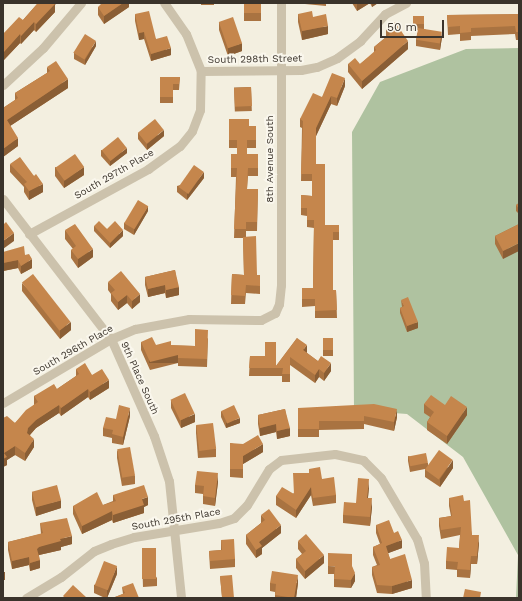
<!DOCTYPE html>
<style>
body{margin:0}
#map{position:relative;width:522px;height:601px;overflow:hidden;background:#f3efe0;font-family:"Work Sans",sans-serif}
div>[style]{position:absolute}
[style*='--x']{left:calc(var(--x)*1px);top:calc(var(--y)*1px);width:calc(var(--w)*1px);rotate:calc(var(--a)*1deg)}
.green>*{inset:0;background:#afc2a0}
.street>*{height:9px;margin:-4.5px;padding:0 4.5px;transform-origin:4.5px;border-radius:4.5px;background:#ccc2ac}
.wall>*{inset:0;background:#a97341;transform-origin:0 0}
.shaded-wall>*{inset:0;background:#8a5e35;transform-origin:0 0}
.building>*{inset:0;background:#c5864c;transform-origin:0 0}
span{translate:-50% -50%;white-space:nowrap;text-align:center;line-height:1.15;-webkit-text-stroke:4px #faf7ed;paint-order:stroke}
.street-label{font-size:10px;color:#3a332b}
.frame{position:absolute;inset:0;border:4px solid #3a332b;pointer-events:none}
.scale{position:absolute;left:380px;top:20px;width:64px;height:18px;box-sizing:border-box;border:2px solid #3a332b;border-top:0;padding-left:5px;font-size:12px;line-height:14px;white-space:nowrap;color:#3a332b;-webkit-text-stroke:3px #faf7ed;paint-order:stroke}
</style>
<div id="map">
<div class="green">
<i style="clip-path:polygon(519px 48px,519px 598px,516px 598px,518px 555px,463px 457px,407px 414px,354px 410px,352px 132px,380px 82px,466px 49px)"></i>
</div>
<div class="street">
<i style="--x:201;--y:71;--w:100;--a:-0.6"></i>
<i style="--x:301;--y:70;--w:16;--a:-11"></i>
<i style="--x:317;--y:67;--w:22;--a:-24"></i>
<i style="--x:337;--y:58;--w:29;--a:-36"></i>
<i style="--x:360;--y:41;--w:37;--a:-47"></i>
<i style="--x:385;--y:14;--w:24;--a:-28"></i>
<i style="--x:3;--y:85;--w:54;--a:-42.8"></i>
<i style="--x:43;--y:48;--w:59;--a:-49.8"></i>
<i style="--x:3;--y:199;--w:177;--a:52.4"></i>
<i style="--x:111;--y:339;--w:106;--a:66.1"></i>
<i style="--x:154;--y:436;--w:47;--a:71.6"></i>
<i style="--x:169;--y:481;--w:118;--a:84.1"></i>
<i style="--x:29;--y:234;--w:136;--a:-28.6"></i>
<i style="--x:148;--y:169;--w:39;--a:-36"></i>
<i style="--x:180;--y:146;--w:19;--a:-51"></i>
<i style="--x:192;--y:131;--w:22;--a:-69"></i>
<i style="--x:200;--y:110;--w:39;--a:-89"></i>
<i style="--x:201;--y:71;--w:40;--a:-112"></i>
<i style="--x:186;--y:34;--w:38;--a:-125"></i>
<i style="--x:3;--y:403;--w:126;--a:-30.7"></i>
<i style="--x:111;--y:339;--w:26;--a:-23"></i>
<i style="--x:135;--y:329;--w:55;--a:-10.5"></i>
<i style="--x:189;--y:319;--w:72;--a:0.8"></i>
<i style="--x:261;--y:320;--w:16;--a:-27"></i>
<i style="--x:275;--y:313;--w:10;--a:-66"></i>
<i style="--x:279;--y:304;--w:19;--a:-84"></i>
<i style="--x:281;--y:285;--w:282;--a:-90"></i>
<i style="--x:26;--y:598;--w:41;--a:-31"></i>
<i style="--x:61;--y:577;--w:42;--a:-38.2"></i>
<i style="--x:94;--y:551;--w:18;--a:-22"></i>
<i style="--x:111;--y:544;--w:24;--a:-17"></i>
<i style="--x:134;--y:537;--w:86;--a:-9.4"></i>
<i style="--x:219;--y:523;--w:16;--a:-18"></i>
<i style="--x:234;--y:518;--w:18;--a:-45"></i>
<i style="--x:247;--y:505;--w:42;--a:-58.6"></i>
<i style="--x:269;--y:469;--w:15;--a:-37"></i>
<i style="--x:281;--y:460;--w:54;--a:-6.3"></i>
<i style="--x:335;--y:454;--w:29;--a:12"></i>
<i style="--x:363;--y:460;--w:25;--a:45"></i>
<i style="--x:381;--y:478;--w:71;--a:59.5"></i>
<i style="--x:417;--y:539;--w:25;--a:74"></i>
<i style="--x:424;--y:563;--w:35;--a:87"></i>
</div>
<div class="wall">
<i style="clip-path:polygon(37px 3px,56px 3px,55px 5px,55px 12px,36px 32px,34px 30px,21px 44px,20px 43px,3px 61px,3px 34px,23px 20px,37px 4px)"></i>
<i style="clip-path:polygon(129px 3px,129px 7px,104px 24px,98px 15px,98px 7px)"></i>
<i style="left:201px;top:3px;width:13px;height:2px"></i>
<i style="left:244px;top:3px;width:17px;height:18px"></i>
<i style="clip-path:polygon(305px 3px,326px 3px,326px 6px,305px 4px)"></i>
<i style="clip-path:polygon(352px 3px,378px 3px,372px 7px,370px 3px,357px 11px)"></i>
<i style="clip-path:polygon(135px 14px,156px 39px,171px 55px,151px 61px,144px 39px,139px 40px,135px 21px)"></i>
<i style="clip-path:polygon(298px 14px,313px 17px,328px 34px,302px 40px,298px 22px)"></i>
<i style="clip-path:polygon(519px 14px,519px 40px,516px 40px,515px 34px,471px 36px,471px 40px,460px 41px,460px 34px,448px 35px,447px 15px)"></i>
<i style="clip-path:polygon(424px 16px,424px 29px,442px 37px,440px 50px,416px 46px,416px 40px,418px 30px,413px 30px,413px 24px)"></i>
<i style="clip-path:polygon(219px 22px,242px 51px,228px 56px,219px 30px)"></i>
<i style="clip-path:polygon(386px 29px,408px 49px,362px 89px,348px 72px,348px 64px,360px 64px,374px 53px,374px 47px,386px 37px)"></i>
<i style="clip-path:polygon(96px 46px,85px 65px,74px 59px,74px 53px)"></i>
<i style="clip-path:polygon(47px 67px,68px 88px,10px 126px,18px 146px,3px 157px,3px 108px,15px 100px,15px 93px,47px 73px)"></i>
<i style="clip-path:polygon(160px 77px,180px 77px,179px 90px,173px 90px,173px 103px,160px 103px)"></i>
<i style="clip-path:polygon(345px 86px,337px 106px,331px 104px,316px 136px,316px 164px,325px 225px,339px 225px,339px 240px,333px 240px,333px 290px,336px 290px,337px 318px,315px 318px,315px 306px,302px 307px,302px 288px,313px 288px,314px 228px,307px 227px,307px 216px,301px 215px,301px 195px,312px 196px,312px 181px,301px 181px,302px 128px,300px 127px,300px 119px,322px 97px)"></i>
<i style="left:251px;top:87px;width:24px;height:17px;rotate:88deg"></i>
<i style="clip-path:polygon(229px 119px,249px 126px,256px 126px,256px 148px,247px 148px,247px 154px,258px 154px,258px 176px,248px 176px,247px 189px,258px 189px,257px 231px,246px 231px,246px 237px,257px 275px,260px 284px,260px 294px,246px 293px,245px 304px,231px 304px,232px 274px,244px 275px,243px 238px,234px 238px,236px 177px,231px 177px,231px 154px,237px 154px,237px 148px,229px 148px)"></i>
<i style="clip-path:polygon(138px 133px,164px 136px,147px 150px,138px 139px)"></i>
<i style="clip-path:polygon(101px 150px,127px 153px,110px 166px,101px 156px)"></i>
<i style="clip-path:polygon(10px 164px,34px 176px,43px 192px,29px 200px,24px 192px,24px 187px,10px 172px)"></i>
<i style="clip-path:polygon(55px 167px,84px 175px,64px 188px,55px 176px)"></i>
<i style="clip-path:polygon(204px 178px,187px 200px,177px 192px,177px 186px)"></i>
<i style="clip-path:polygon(519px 203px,519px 214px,516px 211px,516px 205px)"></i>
<i style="clip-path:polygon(148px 211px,134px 235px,124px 229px,124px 223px)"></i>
<i style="clip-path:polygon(519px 224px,503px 259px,495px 244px,495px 236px)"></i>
<i style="clip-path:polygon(94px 226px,107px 229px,123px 236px,110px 248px,94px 231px)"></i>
<i style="clip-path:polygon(65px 230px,93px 257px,78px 268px,71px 258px,71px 250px,73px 249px,65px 239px)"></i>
<i style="clip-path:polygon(3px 252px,25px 255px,32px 268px,21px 274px,18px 268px,3px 271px)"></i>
<i style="clip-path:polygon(175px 270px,179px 295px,166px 298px,165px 293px,148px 297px,145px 285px,145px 277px)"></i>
<i style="clip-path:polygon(108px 282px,140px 302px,132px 309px,127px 303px,118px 310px,111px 301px,111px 294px,108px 290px)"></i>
<i style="clip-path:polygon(22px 283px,71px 330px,60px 339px,22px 291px)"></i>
<i style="clip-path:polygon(401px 300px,418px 328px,407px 332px,400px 313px,400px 308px,402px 307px)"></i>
<i style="clip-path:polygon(208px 338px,207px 367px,178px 366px,178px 363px,150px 370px,141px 350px,141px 342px,156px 345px,195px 346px)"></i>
<i style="clip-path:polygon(297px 338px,307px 353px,331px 371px,324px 381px,319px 377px,315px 383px,290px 365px,290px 382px,282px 382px,282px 376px,249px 376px,250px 356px,276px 366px)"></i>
<i style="left:323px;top:338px;width:10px;height:18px"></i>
<i style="clip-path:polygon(76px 369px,92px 375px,109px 388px,90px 400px,88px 397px,61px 416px,59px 413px,36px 428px,30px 435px,34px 447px,25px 461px,15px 455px,7px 460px,7px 465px,3px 467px,3px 418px,15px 423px,34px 405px,34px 396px,57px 389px,76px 376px)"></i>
<i style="clip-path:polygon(171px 400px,195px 422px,181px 428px,171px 408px)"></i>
<i style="clip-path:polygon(424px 404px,445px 405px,467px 415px,447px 444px,427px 430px,427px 422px,430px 417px,424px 413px)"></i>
<i style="clip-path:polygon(298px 408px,397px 417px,394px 431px,364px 424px,364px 429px,319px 430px,319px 437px,298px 437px)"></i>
<i style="clip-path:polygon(285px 409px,290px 436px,277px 439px,276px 432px,260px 436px,258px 424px,258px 415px)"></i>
<i style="clip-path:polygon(221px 411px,240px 423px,226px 428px,221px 417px)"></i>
<i style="clip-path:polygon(130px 416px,123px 445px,112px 443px,112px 438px,103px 436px,103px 428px,116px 419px)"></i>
<i style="clip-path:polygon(196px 425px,216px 449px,216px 457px,198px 458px,196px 433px)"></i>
<i style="clip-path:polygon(230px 443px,263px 452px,243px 464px,243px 478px,230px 477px)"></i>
<i style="clip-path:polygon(117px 450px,135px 476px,135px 484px,122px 486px,117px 458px)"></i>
<i style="clip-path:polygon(408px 456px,428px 463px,428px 465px,453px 468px,440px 487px,425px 477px,425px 469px,410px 472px,408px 461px)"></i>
<i style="clip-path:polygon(309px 469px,322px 479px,336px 495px,336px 503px,313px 506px,311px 495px,296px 518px,276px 505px,276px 496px,293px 494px,309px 473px)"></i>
<i style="clip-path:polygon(218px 482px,215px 506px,203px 504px,203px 494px,195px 493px,195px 485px)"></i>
<i style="clip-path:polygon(369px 487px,368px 498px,372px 507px,370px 526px,343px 523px,343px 515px,356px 503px)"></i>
<i style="clip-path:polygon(32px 492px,61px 508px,36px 516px,32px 500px)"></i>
<i style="clip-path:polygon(113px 495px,148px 505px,144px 507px,144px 513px,113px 523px,112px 520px,82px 534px,73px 514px,73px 506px,103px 505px,113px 501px)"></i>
<i style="clip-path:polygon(449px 498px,464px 501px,472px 535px,479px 543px,477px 564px,471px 564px,470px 578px,457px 577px,457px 570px,446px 569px,446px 561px,459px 548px,460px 535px,441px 539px,439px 526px,439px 518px,451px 516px,449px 506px)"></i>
<i style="clip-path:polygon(261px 515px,281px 533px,262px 548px,262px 554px,256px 558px,246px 544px,246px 535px,261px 523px)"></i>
<i style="clip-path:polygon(40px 523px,72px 544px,61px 547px,61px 550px,39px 555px,40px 568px,30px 571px,29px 565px,12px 569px,8px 550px,8px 542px,41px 534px)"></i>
<i style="clip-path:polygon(376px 525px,394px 533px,402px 548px,388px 553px,390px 559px,412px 588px,392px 594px,377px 593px,372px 575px,372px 567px,377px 565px,373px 555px,373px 547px,380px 544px,376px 533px)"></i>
<i style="clip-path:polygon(221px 540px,235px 559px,235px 567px,210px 569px,209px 551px,221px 550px)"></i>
<i style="clip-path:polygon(298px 541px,324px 563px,305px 579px,296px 568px,296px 559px,302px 554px,298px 549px)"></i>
<i style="clip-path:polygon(142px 556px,157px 578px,157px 586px,143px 587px)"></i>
<i style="clip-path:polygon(328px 566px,352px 567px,355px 581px,351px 588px,334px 587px,334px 574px,328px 574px)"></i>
<i style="clip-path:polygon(117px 574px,107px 598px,105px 598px,94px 593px,94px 585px)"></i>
<i style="clip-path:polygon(220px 576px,234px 598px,222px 597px)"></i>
<i style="clip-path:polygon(270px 583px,298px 583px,296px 598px,275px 598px,275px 592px,270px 591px)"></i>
<i style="clip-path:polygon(122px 587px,139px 598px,115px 598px,115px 597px,123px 594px)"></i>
</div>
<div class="shaded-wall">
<i style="clip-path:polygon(52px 3px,56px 3px,55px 5px,55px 12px,36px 32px,36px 24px)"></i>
<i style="clip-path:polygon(123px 3px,129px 3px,129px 7px,104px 24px,104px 16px)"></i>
<i style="clip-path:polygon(357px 3px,370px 3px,357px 11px)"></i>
<i style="clip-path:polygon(372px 3px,378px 3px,372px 7px)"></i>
<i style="clip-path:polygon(34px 22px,34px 30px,21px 44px,21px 36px)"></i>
<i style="clip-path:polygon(328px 26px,328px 34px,302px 40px,302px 31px)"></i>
<i style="clip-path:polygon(144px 32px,144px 39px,139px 40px,139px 33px)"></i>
<i style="clip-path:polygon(442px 32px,442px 37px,440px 50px,440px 44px)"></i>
<i style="clip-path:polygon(20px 34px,20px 43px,3px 61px,3px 53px)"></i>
<i style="clip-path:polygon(96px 41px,96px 46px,85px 65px,85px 60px)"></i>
<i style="clip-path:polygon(408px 41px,408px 49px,362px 89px,362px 81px)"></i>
<i style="clip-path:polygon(242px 43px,242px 51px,228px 56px,228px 48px)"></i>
<i style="clip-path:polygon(171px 48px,171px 55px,151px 61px,151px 54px)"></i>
<i style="clip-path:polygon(345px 78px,345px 86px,337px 106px,337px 98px)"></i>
<i style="clip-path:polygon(68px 79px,68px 88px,7px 128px,7px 120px)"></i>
<i style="clip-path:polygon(331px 96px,331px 104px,316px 136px,316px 128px)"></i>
<i style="clip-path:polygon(164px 130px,164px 136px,147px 150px,147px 144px)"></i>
<i style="clip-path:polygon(18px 138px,18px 146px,3px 157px,3px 149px)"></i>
<i style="clip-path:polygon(127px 148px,127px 153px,110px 166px,110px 161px)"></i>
<i style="clip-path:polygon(84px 167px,84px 175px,64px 188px,64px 180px)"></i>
<i style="clip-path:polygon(204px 172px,204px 178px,187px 200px,187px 194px)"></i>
<i style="clip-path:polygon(43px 184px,43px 192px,29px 200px,29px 191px)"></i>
<i style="clip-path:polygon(148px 206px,148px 211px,134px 235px,134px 229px)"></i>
<i style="clip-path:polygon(123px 230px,123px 236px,110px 248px,110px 243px)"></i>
<i style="clip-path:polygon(14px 233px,14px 241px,3px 249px,3px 241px)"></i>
<i style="clip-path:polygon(519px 243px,519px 251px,503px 259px,503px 251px)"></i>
<i style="clip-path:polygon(93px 249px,93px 257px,78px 268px,78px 259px)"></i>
<i style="clip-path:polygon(32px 259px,32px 268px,21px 274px,21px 266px)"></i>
<i style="clip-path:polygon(18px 260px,18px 268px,3px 271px,3px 263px)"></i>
<i style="clip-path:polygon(165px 285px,165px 293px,148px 297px,148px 289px)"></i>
<i style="clip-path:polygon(179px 287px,179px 295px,166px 298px,166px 290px)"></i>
<i style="clip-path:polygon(140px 294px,140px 302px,132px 309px,132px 301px)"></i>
<i style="clip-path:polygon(127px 295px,127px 303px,118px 310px,118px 302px)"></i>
<i style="clip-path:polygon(71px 322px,71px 330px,60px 339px,60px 330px)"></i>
<i style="clip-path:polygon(418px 322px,418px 328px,407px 332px,407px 326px)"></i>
<i style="clip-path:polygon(307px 345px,307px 353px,303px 350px)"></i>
<i style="left:178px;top:355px;width:8px;height:29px;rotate:90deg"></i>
<i style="clip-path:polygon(331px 363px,331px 371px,324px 381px,324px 373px)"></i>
<i style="clip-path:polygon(319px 369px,319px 377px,315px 383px,315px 375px)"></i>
<i style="clip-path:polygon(109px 380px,109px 388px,90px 400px,90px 392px)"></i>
<i style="clip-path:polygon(88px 389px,88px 397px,61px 416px,61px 408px)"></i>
<i style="clip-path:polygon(59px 405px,59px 413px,36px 428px,28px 437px,27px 433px,28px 428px,36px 420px)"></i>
<i style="clip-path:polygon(467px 407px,467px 415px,447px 444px,447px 436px)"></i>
<i style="clip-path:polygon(130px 408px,130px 416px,123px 445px,123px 437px)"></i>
<i style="clip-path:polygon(397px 409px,397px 417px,394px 431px,394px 422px)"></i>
<i style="clip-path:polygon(195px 414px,195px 422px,181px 428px,181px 420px)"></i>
<i style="clip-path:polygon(240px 418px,240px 423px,226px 428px,226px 423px)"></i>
<i style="clip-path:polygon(276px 424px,276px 432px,260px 436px,260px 428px)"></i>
<i style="clip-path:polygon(290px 428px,290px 436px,277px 439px,277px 431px)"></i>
<i style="clip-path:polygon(34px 439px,34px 447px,25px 461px,25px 453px)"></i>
<i style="clip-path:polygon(263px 444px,263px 452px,243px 464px,243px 456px)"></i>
<i style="clip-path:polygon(15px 446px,15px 455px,7px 460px,7px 465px,3px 467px,3px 459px,4px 453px)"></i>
<i style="clip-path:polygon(453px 460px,453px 468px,440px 487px,440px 479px)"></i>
<i style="clip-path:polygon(218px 473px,218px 482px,215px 506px,215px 498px)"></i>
<i style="clip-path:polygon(369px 479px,369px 487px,367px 506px,367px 498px)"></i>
<i style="clip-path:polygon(311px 487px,311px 495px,296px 518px,296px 510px)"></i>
<i style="clip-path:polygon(148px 497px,148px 505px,144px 507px,144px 513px,113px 523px,113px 515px,142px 499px)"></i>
<i style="clip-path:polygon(372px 498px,372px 507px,370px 526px,370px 517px)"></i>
<i style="clip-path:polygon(61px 500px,61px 508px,36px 516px,36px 507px)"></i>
<i style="clip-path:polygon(112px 511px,112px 520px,82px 534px,82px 526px)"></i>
<i style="clip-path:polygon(281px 525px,281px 533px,262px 548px,262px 554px,256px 558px,256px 550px,259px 542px)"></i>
<i style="clip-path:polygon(479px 535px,479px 543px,477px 564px,477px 556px)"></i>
<i style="clip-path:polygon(72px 536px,72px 544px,61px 547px,61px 550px,39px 555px,37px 557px,37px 549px,39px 547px,60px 539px)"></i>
<i style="clip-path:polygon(402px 540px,402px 548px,386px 554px,386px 546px)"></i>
<i style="clip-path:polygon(324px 555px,324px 563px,305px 579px,305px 571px)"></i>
<i style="clip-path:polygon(471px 556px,471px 564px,470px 578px,470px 570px)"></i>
<i style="clip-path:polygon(29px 557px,29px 565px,12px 569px,12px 561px)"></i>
<i style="clip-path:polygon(40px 560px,40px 568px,30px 571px,30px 563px)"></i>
<i style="clip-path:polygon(117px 566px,117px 574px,107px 598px,107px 590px)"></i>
<i style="left:3px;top:572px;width:2px;height:8px"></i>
<i style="clip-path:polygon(355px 573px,355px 581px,351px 588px,351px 580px)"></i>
<i style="clip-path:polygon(298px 575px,298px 583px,296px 598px,294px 598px)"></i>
<i style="clip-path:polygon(412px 580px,412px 588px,392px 594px,392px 586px)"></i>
</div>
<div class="building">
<i style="clip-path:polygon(38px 3px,54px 3px,55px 4px,36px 24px,34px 22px,21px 36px,20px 34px,3px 53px,3px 34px,19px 17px,23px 20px)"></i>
<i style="clip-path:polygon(102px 3px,123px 3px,104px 16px,98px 7px)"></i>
<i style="left:244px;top:3px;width:17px;height:10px"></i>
<i style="clip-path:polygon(149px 11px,156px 39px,167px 36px,171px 48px,151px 54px,144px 32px,139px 33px,135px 14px)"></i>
<i style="clip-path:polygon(312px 11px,313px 17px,326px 14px,328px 26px,302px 31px,298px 14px)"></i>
<i style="clip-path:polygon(519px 14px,519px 32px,516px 32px,515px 26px,471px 28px,471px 32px,460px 33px,460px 26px,448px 27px,447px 15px)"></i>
<i style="left:413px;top:16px;width:11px;height:8px"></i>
<i style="left:233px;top:17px;width:28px;height:15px;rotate:71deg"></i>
<i style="clip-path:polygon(395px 22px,408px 41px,362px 81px,348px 64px,355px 58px,360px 64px,376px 50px,374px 47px,390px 34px,386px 29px)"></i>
<i style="left:418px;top:28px;width:24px;height:12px;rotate:9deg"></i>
<i style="left:85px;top:34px;width:13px;height:22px;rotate:32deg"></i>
<i style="clip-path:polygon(56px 61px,68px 79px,7px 120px,18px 138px,3px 149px,3px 108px,18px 98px,15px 93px,50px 71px,47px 67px)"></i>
<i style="clip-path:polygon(332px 73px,345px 78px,337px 98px,331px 96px,316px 128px,316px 164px,325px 164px,325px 225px,339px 225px,339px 232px,333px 232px,333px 290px,336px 290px,337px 310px,315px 311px,315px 299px,302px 299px,302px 288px,313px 288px,314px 220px,307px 220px,307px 208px,301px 208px,301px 195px,312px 196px,312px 174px,301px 174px,303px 121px,300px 119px,313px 93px,322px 97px)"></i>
<i style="clip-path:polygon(160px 77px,180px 77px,179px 84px,173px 84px,173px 97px,160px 97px)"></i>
<i style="left:251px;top:87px;width:19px;height:17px;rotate:87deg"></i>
<i style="left:155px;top:119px;width:14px;height:22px;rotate:51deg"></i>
<i style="clip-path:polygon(229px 119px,249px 119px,249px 126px,256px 126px,256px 140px,247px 140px,247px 154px,258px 154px,258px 168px,248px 168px,247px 189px,258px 189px,257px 222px,246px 222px,246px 229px,234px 229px,237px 168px,231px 168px,231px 154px,237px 154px,237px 140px,229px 140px)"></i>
<i style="left:118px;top:137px;width:14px;height:21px;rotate:51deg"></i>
<i style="left:75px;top:154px;width:16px;height:24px;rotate:55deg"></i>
<i style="clip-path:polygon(20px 157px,34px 176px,36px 174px,43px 184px,29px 191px,24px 184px,27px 182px,10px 164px)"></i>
<i style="left:194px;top:165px;width:12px;height:27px;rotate:35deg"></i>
<i style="left:138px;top:200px;width:12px;height:27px;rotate:31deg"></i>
<i style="clip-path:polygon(519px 203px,519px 209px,516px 205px)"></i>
<i style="clip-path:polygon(99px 221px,107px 229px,115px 221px,123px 230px,110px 243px,94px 226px)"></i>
<i style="clip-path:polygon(6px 222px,14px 233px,3px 241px,3px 225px)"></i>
<i style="clip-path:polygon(75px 224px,93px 249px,78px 259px,71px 250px,76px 246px,65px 230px)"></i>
<i style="clip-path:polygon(519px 224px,519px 243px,503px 251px,495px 236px)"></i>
<i style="clip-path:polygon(256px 236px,257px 275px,260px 275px,260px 286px,246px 285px,245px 296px,231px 295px,232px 274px,244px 275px,243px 237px)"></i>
<i style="clip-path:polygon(24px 246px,25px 255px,29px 254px,32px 259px,21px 266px,18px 260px,3px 263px,3px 252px)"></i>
<i style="clip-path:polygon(175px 270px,179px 287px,166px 290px,165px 285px,148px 289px,145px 277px)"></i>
<i style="clip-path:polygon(121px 271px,140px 294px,132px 301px,127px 295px,118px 302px,111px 293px,115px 290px,108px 282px)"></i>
<i style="left:33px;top:274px;width:61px;height:14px;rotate:52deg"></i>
<i style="clip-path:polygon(408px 297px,418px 322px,407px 326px,400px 308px,404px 306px,401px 300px)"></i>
<i style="clip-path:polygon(195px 329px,208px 330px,207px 359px,178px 358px,178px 355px,150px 362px,141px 342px,152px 337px,156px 345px,171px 341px,171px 345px,195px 346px)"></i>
<i style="clip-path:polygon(297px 338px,307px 345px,303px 350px,318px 361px,321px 356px,331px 363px,324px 373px,319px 369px,315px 375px,290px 357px,290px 374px,282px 374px,283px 368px,249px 368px,250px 356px,265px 356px,265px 342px,276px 342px,276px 366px)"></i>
<i style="left:323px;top:338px;width:10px;height:12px"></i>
<i style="clip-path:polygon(85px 363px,92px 375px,102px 369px,109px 380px,90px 392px,88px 389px,61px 408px,59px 405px,36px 420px,28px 428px,27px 433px,34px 439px,25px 453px,15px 446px,4px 453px,7px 457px,3px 459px,3px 433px,4px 433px,3px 432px,3px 418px,7px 416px,15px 423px,26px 410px,38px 402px,34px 396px,54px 384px,57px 389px,79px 374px,76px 369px)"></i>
<i style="left:185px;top:393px;width:23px;height:16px;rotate:65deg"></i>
<i style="clip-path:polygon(431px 395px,445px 405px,451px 396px,467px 407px,447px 436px,427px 422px,434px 412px,424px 404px)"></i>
<i style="clip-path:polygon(374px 404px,397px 409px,394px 422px,364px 416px,364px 421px,319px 421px,319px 429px,298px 429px,298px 408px)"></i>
<i style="clip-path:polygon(119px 405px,130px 408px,123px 437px,112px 434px,113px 430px,103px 428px,106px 417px,116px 419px)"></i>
<i style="left:234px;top:405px;width:14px;height:14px;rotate:65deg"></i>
<i style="clip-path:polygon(285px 409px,290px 428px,277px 431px,276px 424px,260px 428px,258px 415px)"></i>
<i style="left:213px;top:423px;width:26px;height:17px;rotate:83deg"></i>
<i style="clip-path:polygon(258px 435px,263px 444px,243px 456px,243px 469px,230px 469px,230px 443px,243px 444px)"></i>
<i style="left:130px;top:447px;width:29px;height:13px;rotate:80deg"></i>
<i style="left:439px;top:450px;width:17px;height:24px;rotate:36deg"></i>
<i style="left:426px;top:453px;width:10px;height:18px;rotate:79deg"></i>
<i style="clip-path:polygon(320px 467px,322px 479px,334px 477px,336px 495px,313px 498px,311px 487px,296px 510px,276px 496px,282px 487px,294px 494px,293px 473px,309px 473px,309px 469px)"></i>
<i style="clip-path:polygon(197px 471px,218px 473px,215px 498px,203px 496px,204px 486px,195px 485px)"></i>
<i style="clip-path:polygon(358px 478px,369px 479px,367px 498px,372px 498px,370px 517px,343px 515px,344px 502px,356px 503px)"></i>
<i style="left:57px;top:485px;width:16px;height:26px;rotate:75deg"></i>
<i style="clip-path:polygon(144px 485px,148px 497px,142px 499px,144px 505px,113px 515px,112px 511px,82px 526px,73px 506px,97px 492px,103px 505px,116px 501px,113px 495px)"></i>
<i style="clip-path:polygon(463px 495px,464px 501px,470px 500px,472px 535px,479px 535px,477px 556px,471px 556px,470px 570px,457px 569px,458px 562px,446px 561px,447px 547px,459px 548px,461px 527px,441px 530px,439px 518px,452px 516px,449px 498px)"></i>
<i style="clip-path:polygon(269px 509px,281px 525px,259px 542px,262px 546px,256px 550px,246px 535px,265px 520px,261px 515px)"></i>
<i style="clip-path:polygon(67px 518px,72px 536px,60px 539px,61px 541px,39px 547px,37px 549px,40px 560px,30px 563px,29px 557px,12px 561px,8px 542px,43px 533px,40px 523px)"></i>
<i style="clip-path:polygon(389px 520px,394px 533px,398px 531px,402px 540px,386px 546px,390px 559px,405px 554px,412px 580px,392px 586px,377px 585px,372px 567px,380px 565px,373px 547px,382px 543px,376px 525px)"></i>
<i style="clip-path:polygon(306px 534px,324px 555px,305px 571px,296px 559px,306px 551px,298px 541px)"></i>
<i style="clip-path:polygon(234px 539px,235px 559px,210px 561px,209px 551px,222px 550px,221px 540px)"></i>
<i style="left:142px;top:548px;width:14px;height:31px"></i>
<i style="clip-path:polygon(328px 553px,352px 554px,352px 566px,355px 573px,351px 580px,334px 579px,335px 566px,328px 566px)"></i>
<i style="left:104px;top:561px;width:14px;height:26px;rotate:21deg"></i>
<i style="clip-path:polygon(272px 571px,298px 575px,294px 598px,275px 595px,276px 584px,270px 583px)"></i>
<i style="clip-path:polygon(232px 575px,234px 598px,208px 598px,222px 597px,220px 576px)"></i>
<i style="clip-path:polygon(133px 583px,139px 598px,116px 598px,115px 597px,125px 593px,122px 587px)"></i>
<i style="clip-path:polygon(73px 585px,87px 598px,65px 598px,63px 596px)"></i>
<i style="clip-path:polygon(465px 589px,481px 592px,480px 598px,463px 598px)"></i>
</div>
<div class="street-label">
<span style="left:255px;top:59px;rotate:-1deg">South 298th Street</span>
<span style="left:270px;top:159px;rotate:-90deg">8th Avenue South</span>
<span style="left:114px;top:174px;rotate:-30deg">South 297th Place</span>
<span style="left:73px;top:350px;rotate:-30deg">South 296th Place</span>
<span style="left:140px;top:378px;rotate:66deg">9th Place South</span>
<span style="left:176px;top:519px;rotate:-10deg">South 295th Place</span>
</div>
<div class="frame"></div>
<div class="scale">50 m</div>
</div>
